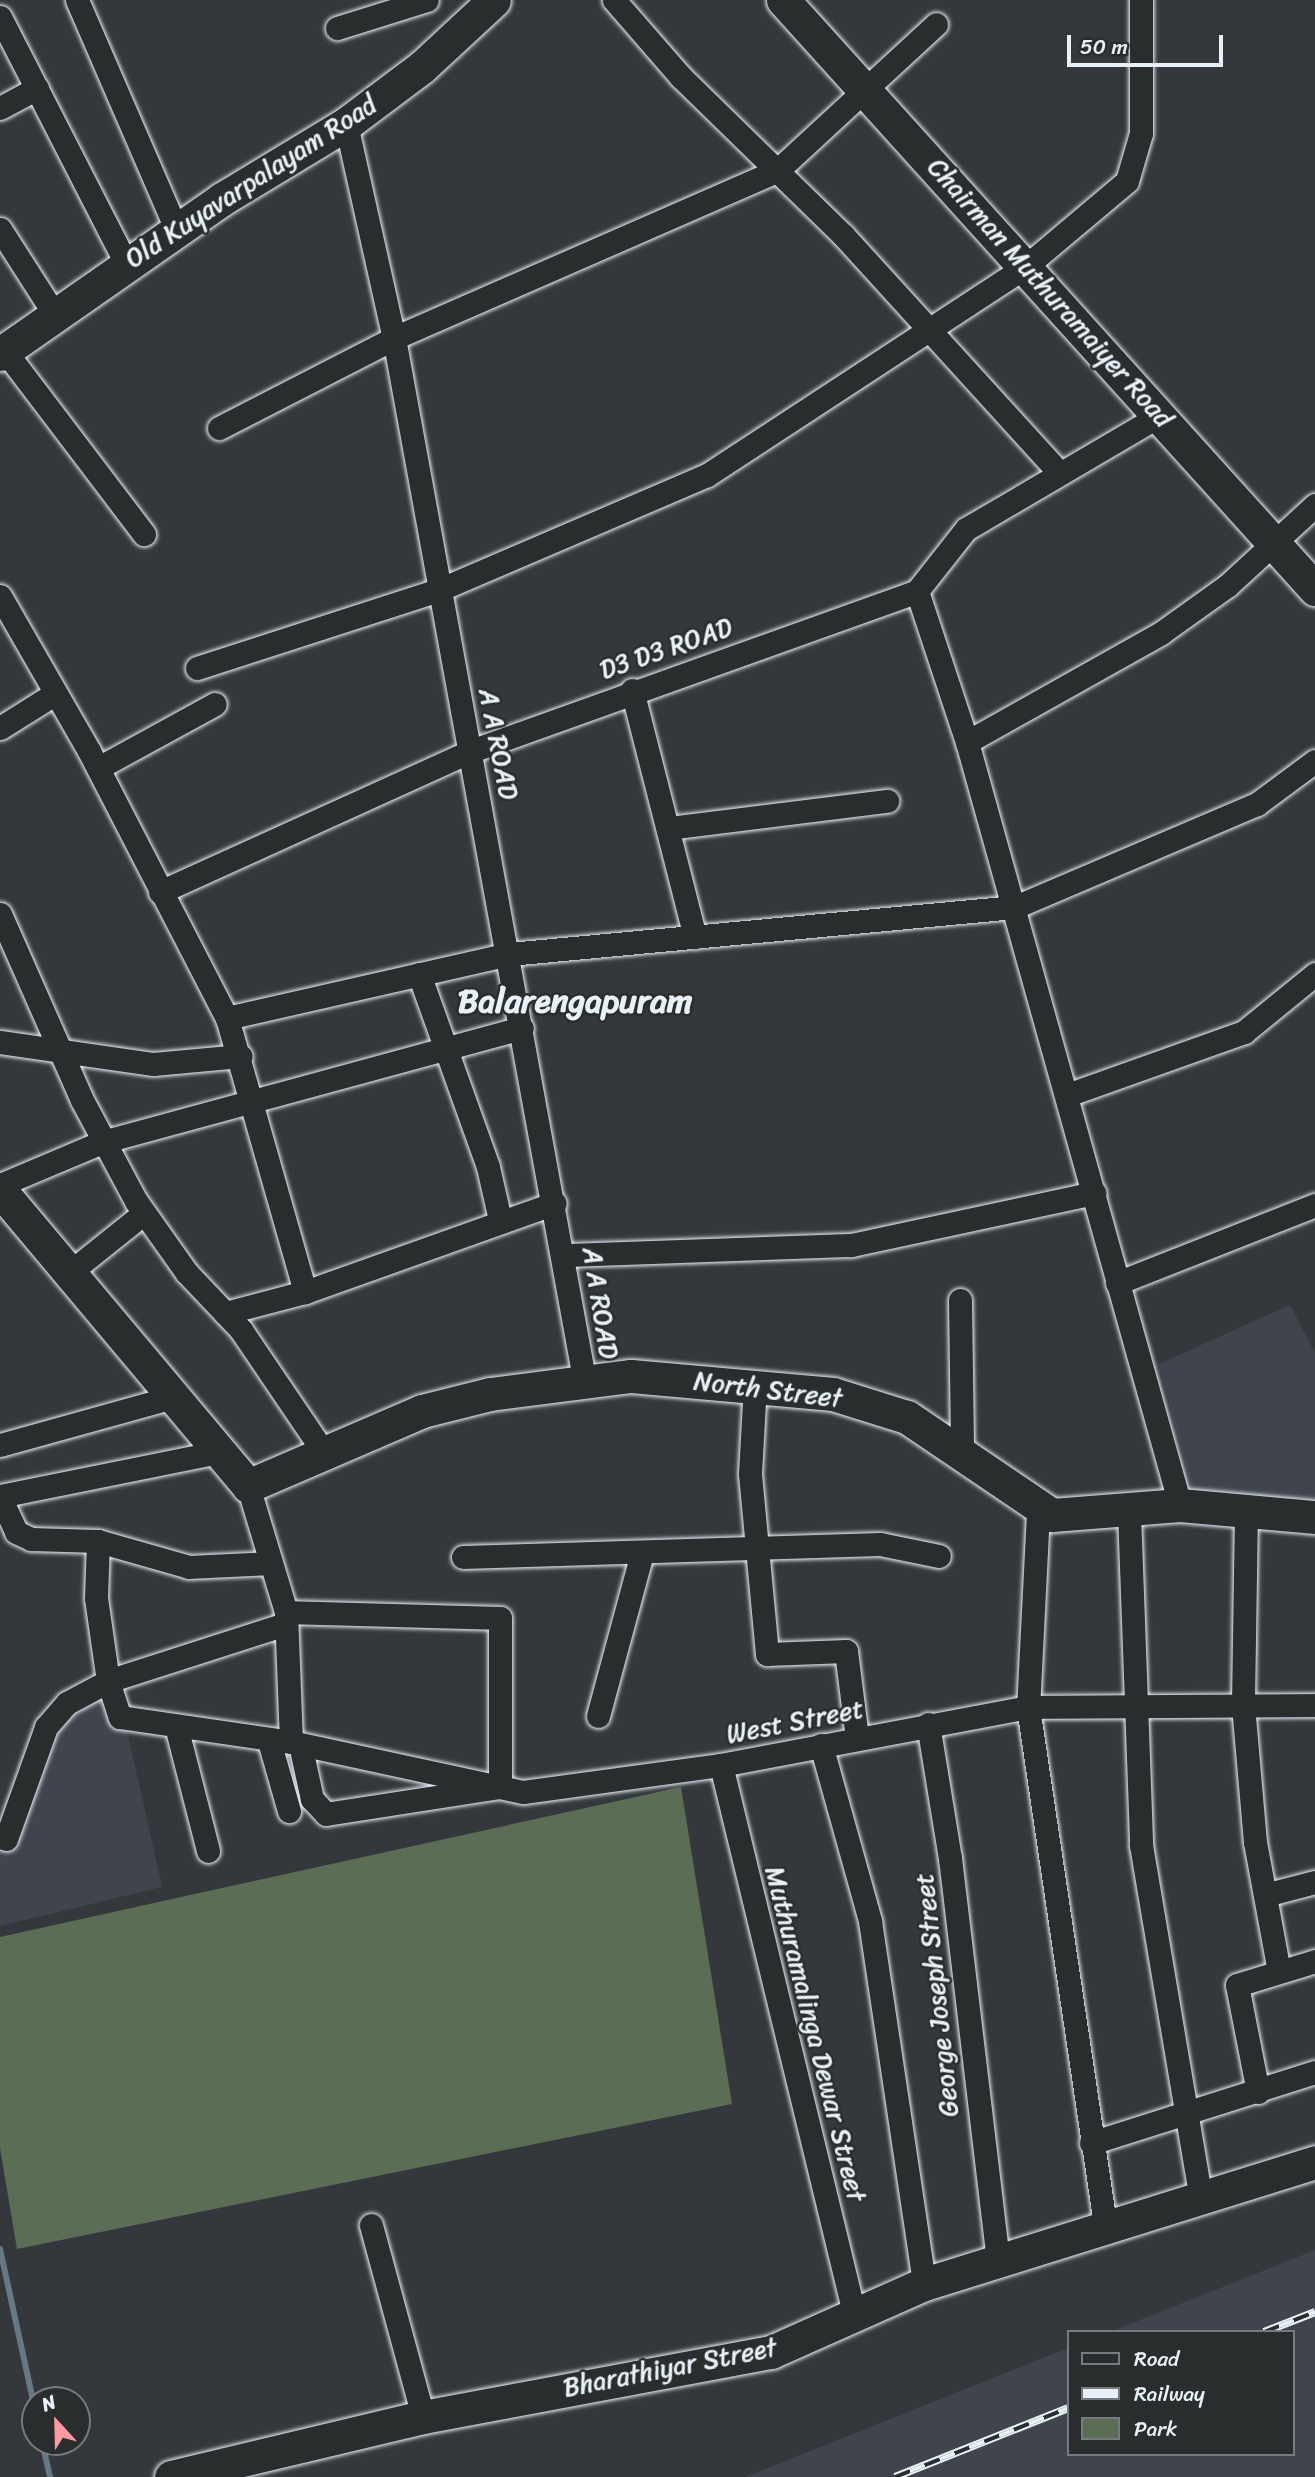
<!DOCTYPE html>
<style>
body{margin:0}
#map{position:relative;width:1315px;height:2477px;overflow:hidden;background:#34383c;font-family:Sriracha,sans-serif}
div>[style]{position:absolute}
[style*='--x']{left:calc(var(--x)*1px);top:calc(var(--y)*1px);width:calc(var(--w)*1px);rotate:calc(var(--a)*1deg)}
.built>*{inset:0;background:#40454d}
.green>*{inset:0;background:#5c6d56}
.stream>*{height:6px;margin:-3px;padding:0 3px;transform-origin:3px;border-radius:3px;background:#667786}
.roads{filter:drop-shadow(0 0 2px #e8f1f8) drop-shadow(0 0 2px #e8f1f8)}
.street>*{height:23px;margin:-11.5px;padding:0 11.5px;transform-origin:11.5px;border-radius:11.5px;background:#2a2d2e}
.secondary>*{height:33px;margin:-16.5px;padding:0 16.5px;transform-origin:16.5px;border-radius:16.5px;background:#2a2d2e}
.rail>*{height:8px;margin-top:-4px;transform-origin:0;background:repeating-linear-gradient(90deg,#2a2d2e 0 16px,#e8f1f8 0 32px);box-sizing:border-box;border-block:2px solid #e8f1f8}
span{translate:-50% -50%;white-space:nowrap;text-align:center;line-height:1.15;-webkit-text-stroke:5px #2a2d2e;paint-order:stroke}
.street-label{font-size:26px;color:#e8f1f8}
.district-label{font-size:33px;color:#e8f1f8;font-weight:700}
.legend{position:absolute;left:1067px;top:2330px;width:228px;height:126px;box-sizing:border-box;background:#2a2d2e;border:2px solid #767b7f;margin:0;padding:9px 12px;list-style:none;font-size:21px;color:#e8f1f8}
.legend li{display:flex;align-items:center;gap:14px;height:35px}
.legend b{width:35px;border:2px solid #767b7f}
.north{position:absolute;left:21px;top:2386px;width:70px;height:70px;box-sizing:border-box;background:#2a2d2e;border:2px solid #767b7f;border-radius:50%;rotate:338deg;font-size:19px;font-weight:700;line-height:28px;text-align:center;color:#e8f1f8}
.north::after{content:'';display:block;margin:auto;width:24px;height:32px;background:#ff9aa2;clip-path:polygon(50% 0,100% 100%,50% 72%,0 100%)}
.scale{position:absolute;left:1067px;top:35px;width:156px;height:32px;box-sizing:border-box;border:4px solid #e8f1f8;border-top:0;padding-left:9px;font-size:21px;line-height:24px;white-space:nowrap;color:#e8f1f8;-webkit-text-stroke:5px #2a2d2e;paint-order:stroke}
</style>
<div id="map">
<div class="built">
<i style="clip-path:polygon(1290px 1305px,1315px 1353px,1315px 1507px,1193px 1492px,1159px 1364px)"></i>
<i style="clip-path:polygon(117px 1686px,162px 1887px,0 1926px,0 1826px,58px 1718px)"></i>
<i style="clip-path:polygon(1315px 2250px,1315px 2477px,745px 2477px,1068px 2348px,1068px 2454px,1292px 2454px,1292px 2332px,1110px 2332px)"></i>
</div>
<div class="green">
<i style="clip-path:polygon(681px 1787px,732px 2104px,17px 2249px,0 2148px,0 1937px)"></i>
</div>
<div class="stream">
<i style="--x:0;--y:2249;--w:164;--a:77.7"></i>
<i style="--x:42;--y:2442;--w:36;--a:77"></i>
</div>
<div class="roads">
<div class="street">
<i style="--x:77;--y:0;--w:249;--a:66.6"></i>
<i style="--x:614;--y:0;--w:102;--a:49"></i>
<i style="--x:681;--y:77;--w:226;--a:44.3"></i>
<i style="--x:843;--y:235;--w:321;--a:47.7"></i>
<i style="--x:0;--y:17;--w:276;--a:62.9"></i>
<i style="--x:337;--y:28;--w:94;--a:-17.3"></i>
<i style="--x:0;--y:108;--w:42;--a:-28.4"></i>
<i style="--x:346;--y:124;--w:219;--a:77.4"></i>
<i style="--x:394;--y:338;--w:1057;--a:79.65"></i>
<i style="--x:0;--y:229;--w:102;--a:57.4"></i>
<i style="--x:5;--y:351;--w:230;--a:52.8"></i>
<i style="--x:219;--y:428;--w:197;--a:-27.2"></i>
<i style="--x:394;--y:338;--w:419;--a:-23.6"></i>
<i style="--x:778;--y:170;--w:215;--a:-42.7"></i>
<i style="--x:917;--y:591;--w:159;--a:71.7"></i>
<i style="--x:967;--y:742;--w:792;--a:74.4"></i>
<i style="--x:0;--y:596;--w:179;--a:60.1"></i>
<i style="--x:89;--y:751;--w:301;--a:62.7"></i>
<i style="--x:227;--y:1018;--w:285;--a:74.1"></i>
<i style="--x:197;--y:668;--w:256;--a:-17.9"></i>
<i style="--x:441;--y:589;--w:289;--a:-23.2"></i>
<i style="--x:707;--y:475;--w:380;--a:-33.2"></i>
<i style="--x:1025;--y:267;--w:133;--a:-40.1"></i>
<i style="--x:1127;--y:181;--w:50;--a:-73.7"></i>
<i style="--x:1141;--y:133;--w:133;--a:-90"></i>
<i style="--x:632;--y:690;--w:255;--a:75.7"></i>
<i style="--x:0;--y:728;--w:64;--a:-32.2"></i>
<i style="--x:967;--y:742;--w:223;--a:-29.3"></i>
<i style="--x:1161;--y:633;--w:81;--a:-35.5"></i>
<i style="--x:1227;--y:586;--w:120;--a:-42.6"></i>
<i style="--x:98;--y:768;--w:133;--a:-28.7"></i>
<i style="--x:669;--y:828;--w:220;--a:-7.1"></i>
<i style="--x:160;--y:892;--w:341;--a:-24.4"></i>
<i style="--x:471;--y:751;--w:474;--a:-19.7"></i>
<i style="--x:917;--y:591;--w:79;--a:-51.7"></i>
<i style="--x:966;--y:529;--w:225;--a:-30.4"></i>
<i style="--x:0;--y:914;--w:203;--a:66.2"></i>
<i style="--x:82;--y:1100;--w:115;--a:61.9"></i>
<i style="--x:136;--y:1201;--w:88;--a:54.7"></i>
<i style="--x:187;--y:1273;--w:79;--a:46.5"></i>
<i style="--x:241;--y:1330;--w:150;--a:55.9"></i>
<i style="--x:419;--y:974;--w:205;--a:70.3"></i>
<i style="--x:488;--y:1167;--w:54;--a:77.2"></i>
<i style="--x:227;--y:1018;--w:289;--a:-12.8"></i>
<i style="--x:509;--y:954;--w:508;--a:-5.31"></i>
<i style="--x:1015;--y:907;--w:263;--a:-23.1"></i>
<i style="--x:1257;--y:804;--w:72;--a:-36.6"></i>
<i style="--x:0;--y:1042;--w:155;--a:8.2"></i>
<i style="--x:153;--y:1064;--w:88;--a:-5.2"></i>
<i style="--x:1067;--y:1095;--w:188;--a:-19.6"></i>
<i style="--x:1244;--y:1032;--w:92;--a:-39.2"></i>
<i style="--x:0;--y:1185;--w:111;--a:-22.9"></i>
<i style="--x:102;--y:1142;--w:435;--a:-15.2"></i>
<i style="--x:565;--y:1255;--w:286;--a:-2"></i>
<i style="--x:851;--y:1245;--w:249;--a:-12.1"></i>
<i style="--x:69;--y:1273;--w:96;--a:-38.7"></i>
<i style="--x:1117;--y:1283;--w:213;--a:-21.5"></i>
<i style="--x:960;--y:1300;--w:151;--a:89.2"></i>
<i style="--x:225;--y:1313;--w:83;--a:-14.7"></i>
<i style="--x:305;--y:1292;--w:265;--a:-19.6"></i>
<i style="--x:755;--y:1384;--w:90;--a:93.2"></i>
<i style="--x:750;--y:1474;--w:181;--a:84.6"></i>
<i style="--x:767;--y:1654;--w:79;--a:-2.2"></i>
<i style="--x:846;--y:1651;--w:88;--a:82.8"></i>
<i style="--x:0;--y:1445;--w:180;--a:-15.5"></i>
<i style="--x:248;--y:1486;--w:132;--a:73.2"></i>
<i style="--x:286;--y:1612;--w:130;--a:87.8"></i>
<i style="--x:0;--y:1496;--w:223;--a:-11.4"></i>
<i style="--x:0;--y:1497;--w:38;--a:65"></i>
<i style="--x:16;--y:1532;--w:17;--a:25"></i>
<i style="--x:31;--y:1539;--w:67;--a:1.7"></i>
<i style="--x:98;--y:1541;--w:95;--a:15.9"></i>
<i style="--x:189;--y:1567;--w:82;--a:-2.8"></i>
<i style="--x:1246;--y:1511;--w:194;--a:90.9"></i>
<i style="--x:1243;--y:1705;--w:138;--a:85"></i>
<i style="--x:1255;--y:1842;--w:131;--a:79.5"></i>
<i style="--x:1038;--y:1512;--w:195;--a:92.9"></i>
<i style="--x:1028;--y:1707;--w:523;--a:81.53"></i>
<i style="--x:1129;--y:1512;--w:333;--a:87.9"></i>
<i style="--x:1141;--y:1845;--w:358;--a:80.4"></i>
<i style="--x:98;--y:1541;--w:57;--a:92"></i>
<i style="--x:96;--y:1598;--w:84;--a:81.8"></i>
<i style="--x:108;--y:1681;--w:38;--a:72"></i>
<i style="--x:120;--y:1717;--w:173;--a:8.3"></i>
<i style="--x:291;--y:1742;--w:237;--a:12.2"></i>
<i style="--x:523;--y:1792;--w:200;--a:-7.8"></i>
<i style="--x:721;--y:1765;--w:312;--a:-10.7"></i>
<i style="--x:1028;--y:1707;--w:287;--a:-0.4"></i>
<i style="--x:463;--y:1557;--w:417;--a:-1.8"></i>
<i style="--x:880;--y:1544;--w:60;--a:11.5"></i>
<i style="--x:286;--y:1612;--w:214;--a:1.6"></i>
<i style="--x:500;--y:1618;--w:169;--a:90"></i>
<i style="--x:500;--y:1787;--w:176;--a:171.2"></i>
<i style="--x:326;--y:1814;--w:21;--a:-133"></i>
<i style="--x:312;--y:1799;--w:56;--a:-102.3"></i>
<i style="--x:598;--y:1716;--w:169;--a:-74.9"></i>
<i style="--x:928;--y:1724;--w:136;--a:80.7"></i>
<i style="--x:950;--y:1858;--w:404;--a:83.2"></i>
<i style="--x:176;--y:1726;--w:129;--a:75.6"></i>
<i style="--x:269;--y:1741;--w:73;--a:74.1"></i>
<i style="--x:821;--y:1745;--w:183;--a:74.4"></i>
<i style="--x:870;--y:1921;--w:367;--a:81.5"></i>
<i style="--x:721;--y:1765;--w:568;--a:76.36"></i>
<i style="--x:6;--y:1839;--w:119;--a:-70.3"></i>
<i style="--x:46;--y:1727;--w:32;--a:-49"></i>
<i style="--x:67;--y:1703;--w:47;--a:-28.2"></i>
<i style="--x:108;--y:1681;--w:187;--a:-17.8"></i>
<i style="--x:1265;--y:1895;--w:52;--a:-14.6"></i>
<i style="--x:1258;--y:2092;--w:109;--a:-101.1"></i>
<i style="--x:1237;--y:1985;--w:82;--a:-17.1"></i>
<i style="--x:1091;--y:2143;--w:235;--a:-17.6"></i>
<i style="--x:371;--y:2225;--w:199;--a:74.8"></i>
</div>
<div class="secondary">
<i style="--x:783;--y:0;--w:794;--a:47.91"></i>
<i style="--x:0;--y:354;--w:271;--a:-34.9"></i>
<i style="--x:222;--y:199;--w:145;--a:-31.2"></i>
<i style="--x:346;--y:124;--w:95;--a:-36.9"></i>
<i style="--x:422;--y:67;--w:98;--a:-42.9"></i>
<i style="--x:0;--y:1190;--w:386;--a:50"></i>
<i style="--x:248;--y:1486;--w:189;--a:-23.3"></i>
<i style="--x:422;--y:1411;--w:70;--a:-14"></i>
<i style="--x:490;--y:1394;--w:142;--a:-7.3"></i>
<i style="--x:631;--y:1376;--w:203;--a:5.1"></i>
<i style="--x:833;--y:1394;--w:77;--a:17.3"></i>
<i style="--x:907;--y:1417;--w:175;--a:34.1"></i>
<i style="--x:1052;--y:1515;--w:128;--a:-4.5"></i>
<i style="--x:1180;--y:1505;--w:136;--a:5.1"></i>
<i style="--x:171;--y:2477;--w:259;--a:-13.4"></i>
<i style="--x:423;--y:2417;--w:354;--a:-10.6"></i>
<i style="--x:771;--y:2352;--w:167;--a:-24"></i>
<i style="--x:924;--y:2284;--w:410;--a:-17.3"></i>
</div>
</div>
<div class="rail">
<i style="--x:1264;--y:2332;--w:55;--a:-21.4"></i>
<i style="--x:895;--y:2477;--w:186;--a:-21.7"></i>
</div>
<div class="street-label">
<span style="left:251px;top:182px;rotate:-33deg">Old Kuyavarpalayam Road</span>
<span style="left:1050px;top:293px;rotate:48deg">Chairman Muthuramaiyer Road</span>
<span style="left:666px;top:649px;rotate:-19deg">D3 D3 ROAD</span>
<span style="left:498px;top:744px;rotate:79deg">A A ROAD</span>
<span style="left:600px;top:1303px;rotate:81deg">A A ROAD</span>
<span style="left:768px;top:1390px;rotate:7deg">North Street</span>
<span style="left:795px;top:1722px;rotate:-11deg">West Street</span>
<span style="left:937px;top:1995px;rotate:-96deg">George Joseph Street</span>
<span style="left:815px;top:2034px;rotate:76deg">Muthuramalinga Dewar Street</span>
<span style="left:670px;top:2368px;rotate:-11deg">Bharathiyar Street</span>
</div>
<div class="district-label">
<span style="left:575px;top:1002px">Balarengapuram</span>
</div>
<ul class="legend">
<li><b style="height:9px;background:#2a2d2e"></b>Road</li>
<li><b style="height:9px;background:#e8f1f8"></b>Railway</li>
<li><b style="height:19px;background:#5c6d56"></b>Park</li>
</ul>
<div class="north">N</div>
<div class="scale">50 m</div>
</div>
